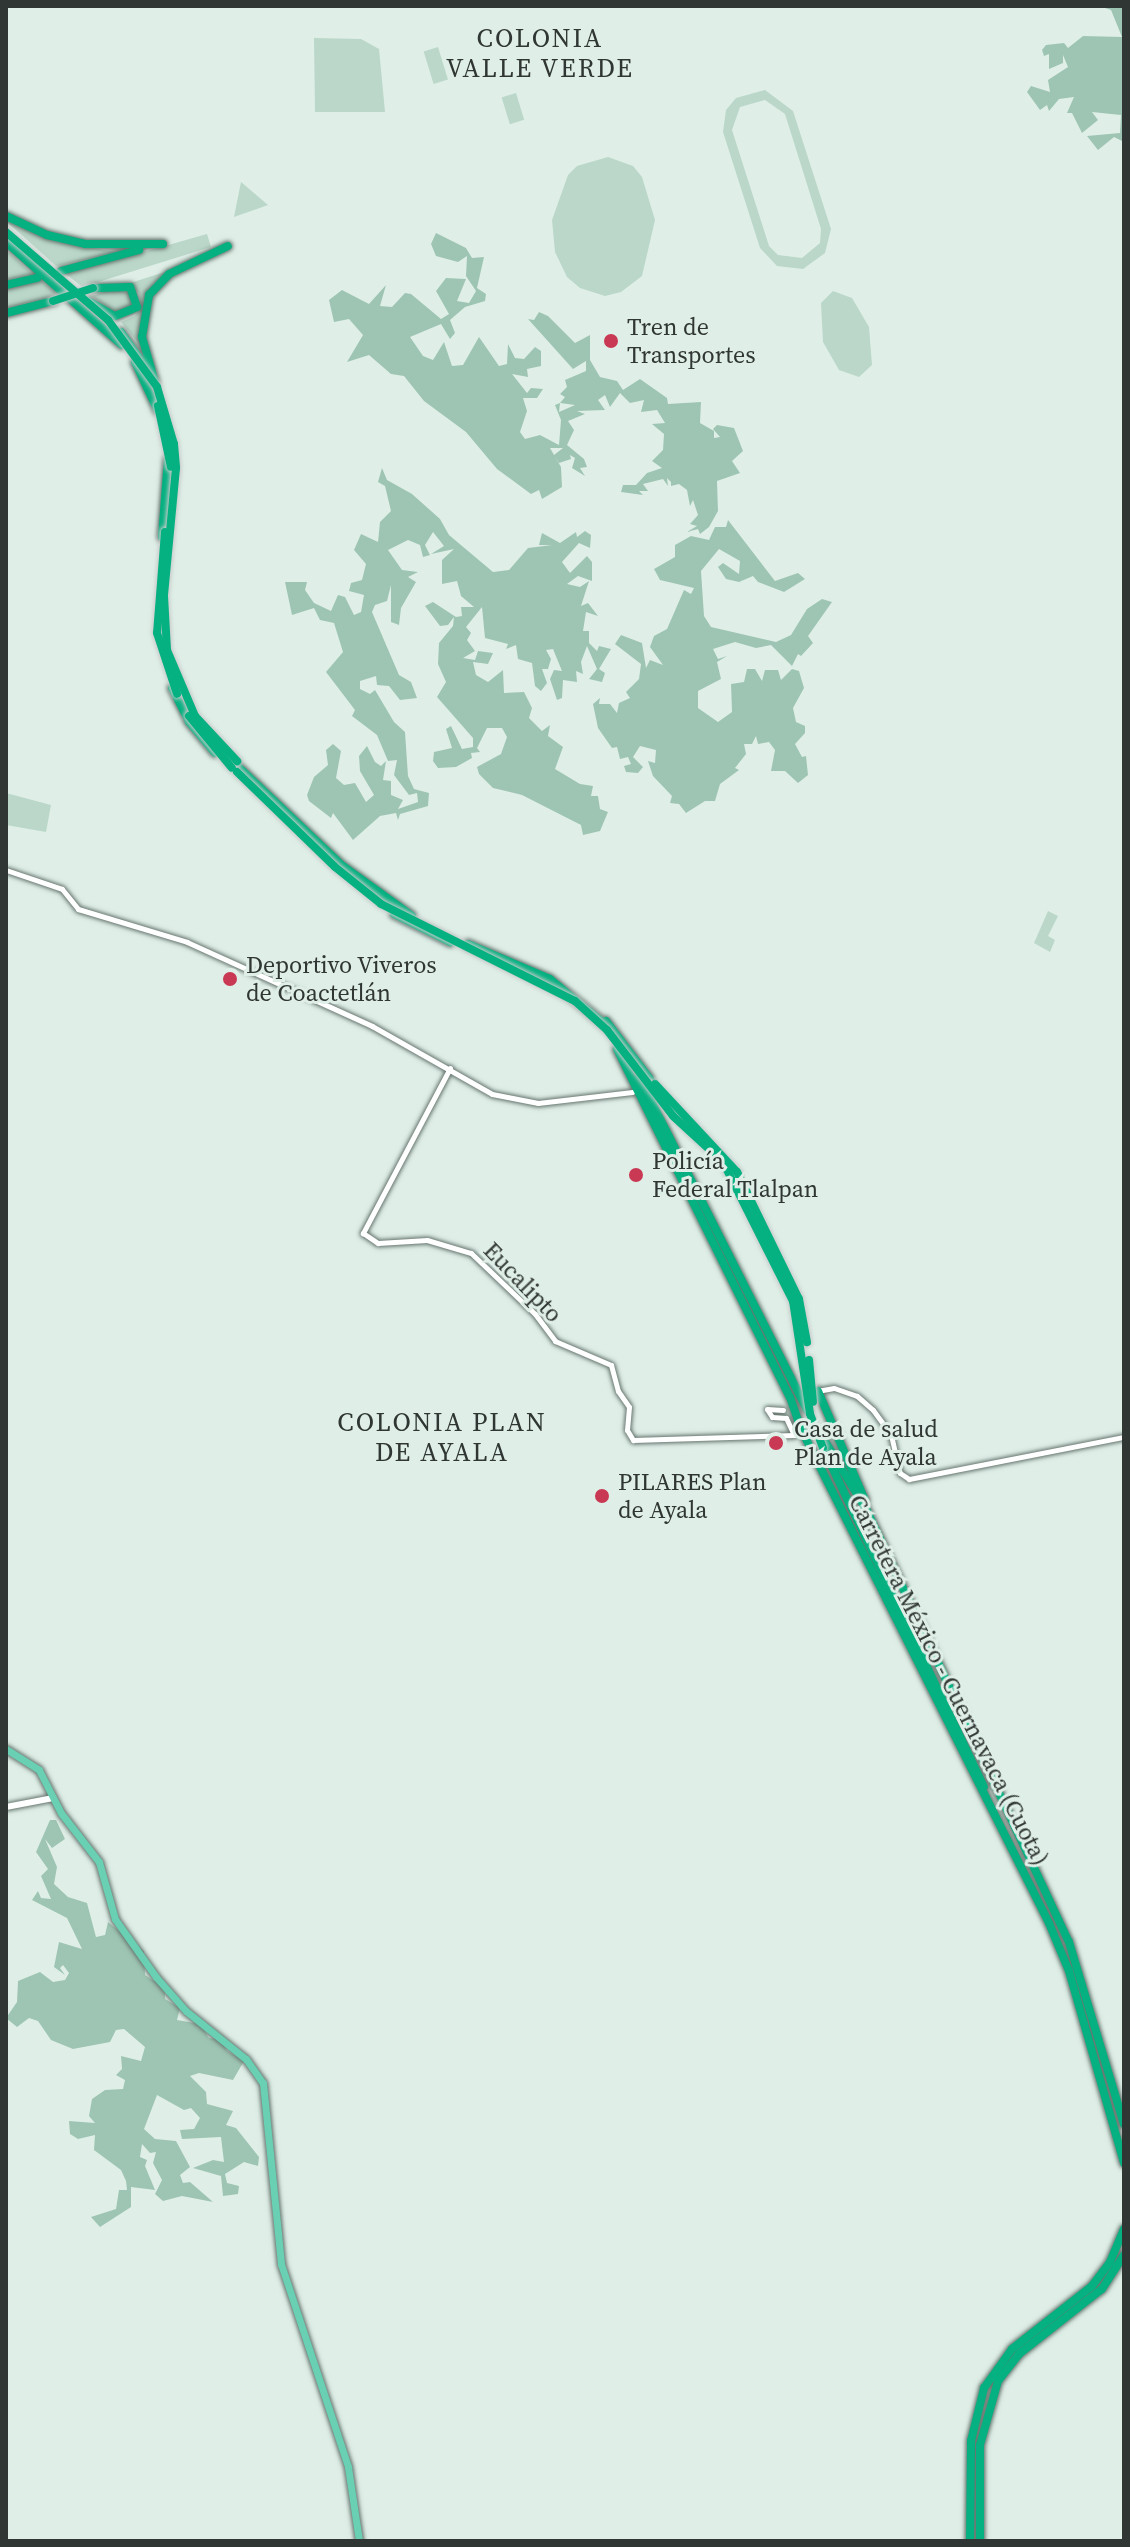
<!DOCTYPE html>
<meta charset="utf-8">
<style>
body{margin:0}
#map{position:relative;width:1130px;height:2547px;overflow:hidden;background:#dfefe8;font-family:"Source Serif 4",serif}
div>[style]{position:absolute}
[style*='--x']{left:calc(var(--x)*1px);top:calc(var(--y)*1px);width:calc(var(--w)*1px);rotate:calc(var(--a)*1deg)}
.green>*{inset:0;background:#bad7c9;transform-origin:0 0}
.forest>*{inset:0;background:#9ec5b3}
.roads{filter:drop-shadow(0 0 2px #67766f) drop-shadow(0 0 2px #67766f)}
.tertiary>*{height:5px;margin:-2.5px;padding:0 2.5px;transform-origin:2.5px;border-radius:2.5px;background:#fff}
.secondary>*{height:6px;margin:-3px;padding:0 3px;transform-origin:3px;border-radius:3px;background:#fff}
.primary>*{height:7px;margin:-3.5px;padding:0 3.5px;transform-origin:3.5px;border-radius:3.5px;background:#69d0b3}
.motorway>*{height:8px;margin:-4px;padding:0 4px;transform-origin:4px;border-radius:4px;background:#05b181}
.bridges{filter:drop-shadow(0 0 2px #c9cbca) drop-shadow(0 0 2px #c9cbca)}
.motorway-bridge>*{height:8px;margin:-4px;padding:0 4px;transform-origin:4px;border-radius:4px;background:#05b181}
.dots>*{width:22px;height:22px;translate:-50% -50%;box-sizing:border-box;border:4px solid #dfefe8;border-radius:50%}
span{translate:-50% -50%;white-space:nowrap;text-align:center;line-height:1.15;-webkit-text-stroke:6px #dfefe8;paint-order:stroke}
.poi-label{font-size:24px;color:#303633}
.left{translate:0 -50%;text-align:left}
.street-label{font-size:24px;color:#303633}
.neighbourhood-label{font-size:26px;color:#303633;letter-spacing:2px}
.frame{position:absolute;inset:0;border:8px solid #303633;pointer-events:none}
</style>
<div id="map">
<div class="green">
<i style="clip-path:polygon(314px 38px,361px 39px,379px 49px,385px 112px,315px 112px)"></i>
<i style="left:438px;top:47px;width:34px;height:15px;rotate:73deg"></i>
<i style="clip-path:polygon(evenodd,765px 90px,793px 111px,831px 229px,825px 253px,803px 269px,777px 266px,760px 248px,723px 132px,726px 110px,736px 98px,765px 90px,765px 100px,785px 114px,821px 229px,820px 243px,802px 258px,778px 255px,769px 246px,732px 130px,740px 107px,765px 100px)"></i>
<i style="left:516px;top:93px;width:28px;height:15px;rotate:73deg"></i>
<i style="clip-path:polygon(608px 157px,633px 166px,642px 177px,655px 220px,642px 276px,621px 292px,605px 296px,580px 288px,567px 277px,555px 252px,552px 220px,568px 175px,577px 166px)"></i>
<i style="clip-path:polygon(241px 182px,268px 205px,234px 217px)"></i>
<i style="clip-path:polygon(6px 221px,53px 241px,116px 252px,56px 266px)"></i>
<i style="clip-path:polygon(207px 234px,211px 247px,82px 287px,66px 274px)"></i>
<i style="clip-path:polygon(6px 250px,32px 274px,6px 280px)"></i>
<i style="clip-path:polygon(171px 270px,146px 299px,140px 345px,121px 322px,135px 316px,141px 306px,139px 293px,127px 284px)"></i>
<i style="clip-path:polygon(40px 280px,58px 295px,6px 308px,6px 288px)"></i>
<i style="clip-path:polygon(113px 289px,131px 294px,132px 308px,114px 312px,92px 296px)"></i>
<i style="clip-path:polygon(833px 291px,852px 298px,869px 327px,872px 365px,859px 377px,839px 370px,823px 342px,821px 303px)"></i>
<i style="clip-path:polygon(6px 793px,51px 805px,46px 832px,6px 825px)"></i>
<i style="clip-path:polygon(1048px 911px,1058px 916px,1048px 936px,1055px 940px,1050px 952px,1034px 943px)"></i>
</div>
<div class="forest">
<i style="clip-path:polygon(1099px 6px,1124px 6px,1124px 142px,1114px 137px,1098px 150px,1087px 136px,1120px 133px,1121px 115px,1092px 112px,1098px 120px,1082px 133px,1072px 113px,1067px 113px,1074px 97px,1059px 99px,1049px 111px,1047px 105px,1040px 110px,1027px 92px,1031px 86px,1050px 92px,1048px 80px,1068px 67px,1063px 55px,1063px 63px,1049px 69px,1049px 54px,1044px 56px,1042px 50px,1046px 45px,1064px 43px,1068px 48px,1083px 36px,1122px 37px,1111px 10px)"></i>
<i style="clip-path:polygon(436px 233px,466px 248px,472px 258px,484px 257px,477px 288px,486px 294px,485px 301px,465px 307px,450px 320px,455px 333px,450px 339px,441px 324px,410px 337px,423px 356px,433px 360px,444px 342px,452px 366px,463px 365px,479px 337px,499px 366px,507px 364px,508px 344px,515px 358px,524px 359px,535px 347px,541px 351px,541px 366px,527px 369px,528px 377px,512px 374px,527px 393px,531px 388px,543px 389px,537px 398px,523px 398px,527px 411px,520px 432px,525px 439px,540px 435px,559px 445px,561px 420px,555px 405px,560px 403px,559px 412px,575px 405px,560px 403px,565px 397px,560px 394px,567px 387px,565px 380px,586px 371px,586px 361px,573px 369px,528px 319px,534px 320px,539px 312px,548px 316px,575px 343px,590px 335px,590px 360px,600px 377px,617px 381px,623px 390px,640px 379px,667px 398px,668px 404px,701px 402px,700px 423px,714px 431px,714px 438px,720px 437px,713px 429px,717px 425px,734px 428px,743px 451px,732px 461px,740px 473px,717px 481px,718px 511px,709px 527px,700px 534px,698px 529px,687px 532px,697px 526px,690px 524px,698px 515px,693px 500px,690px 506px,687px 490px,679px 484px,671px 486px,671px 482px,667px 478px,668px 486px,663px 479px,643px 484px,648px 491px,639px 491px,643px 495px,621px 492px,623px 485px,636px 485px,647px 473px,662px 468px,652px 461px,663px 450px,664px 434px,652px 424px,665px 423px,657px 410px,641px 412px,644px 400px,630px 403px,620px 393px,610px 407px,605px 395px,598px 400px,605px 410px,577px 411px,585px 414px,568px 421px,574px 430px,567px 445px,584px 459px,587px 467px,580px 468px,585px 476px,572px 468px,575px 458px,570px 455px,571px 459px,559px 463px,554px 455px,563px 448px,550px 448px,561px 467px,562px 487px,542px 499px,539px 490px,531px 494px,497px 469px,466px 432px,424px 401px,404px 376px,391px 374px,369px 355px,347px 362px,363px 335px,349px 319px,334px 322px,329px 300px,342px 290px,369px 304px,386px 285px,380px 306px,392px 307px,405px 293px,411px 294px,441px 319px,449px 314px,436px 291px,446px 278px,466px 279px,457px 301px,469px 303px,476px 291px,466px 276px,467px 256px,458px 262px,436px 256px,431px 244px)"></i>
<i style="clip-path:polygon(382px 468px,387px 480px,412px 494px,440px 519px,449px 535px,493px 572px,509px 570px,528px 548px,552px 545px,539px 545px,542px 533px,560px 543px,576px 532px,577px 537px,585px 531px,591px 535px,590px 548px,579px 543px,562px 562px,570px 573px,587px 556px,592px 562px,592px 581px,578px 576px,567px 584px,580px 587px,589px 581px,581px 606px,588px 603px,598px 616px,586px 612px,583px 631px,589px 631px,589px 643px,597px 651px,599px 646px,611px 649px,599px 669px,605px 673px,602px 682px,589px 679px,597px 669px,587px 646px,581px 662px,583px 674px,576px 671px,577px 682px,563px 680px,562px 698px,557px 700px,550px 679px,554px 670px,562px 671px,553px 649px,546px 650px,551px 659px,548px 669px,542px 669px,547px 683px,541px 691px,535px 686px,532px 663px,518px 659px,516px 645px,506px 649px,508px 644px,485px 638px,482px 607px,466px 627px,471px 633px,467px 640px,475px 651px,463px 658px,475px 660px,478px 651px,493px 653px,488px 664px,473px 662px,476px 675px,488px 682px,503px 670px,504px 693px,524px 692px,532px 708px,529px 718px,542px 731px,550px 725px,548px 736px,563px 747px,555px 769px,580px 784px,593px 786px,591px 796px,598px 796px,600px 809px,608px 812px,600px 831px,583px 835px,581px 825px,522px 795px,493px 788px,479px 774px,477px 767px,501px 754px,507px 737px,502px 728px,487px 728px,477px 748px,480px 752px,471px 753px,472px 758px,456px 767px,438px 768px,433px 761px,434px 752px,452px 748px,446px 729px,451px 726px,462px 749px,473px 747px,473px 738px,437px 697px,446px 682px,438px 664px,439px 643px,453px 626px,454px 617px,448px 625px,440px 626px,425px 606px,433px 602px,456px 617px,462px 616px,461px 607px,474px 607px,461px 596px,457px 581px,442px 584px,442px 560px,454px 549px,431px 554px,444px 546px,433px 532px,425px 545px,430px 555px,423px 557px,420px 545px,408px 540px,388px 550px,402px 570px,418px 572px,408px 577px,416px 582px,401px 608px,399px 625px,391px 622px,391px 585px,387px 601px,375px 605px,372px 612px,399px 675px,411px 682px,417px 698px,400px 700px,389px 686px,377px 685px,376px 676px,360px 681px,360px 689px,370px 694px,375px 690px,394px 722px,405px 732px,408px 776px,414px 789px,429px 793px,428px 806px,400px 814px,398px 820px,396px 813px,380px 816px,353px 840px,333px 813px,331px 818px,309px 801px,307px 795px,314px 777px,328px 765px,326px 750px,333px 744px,341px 751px,336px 778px,344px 785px,355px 783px,366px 802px,374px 795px,360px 771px,359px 756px,367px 746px,375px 762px,381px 766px,386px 761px,383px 780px,391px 781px,391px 795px,403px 800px,398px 809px,418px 802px,417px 793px,409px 795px,394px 775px,397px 760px,388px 761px,377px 735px,352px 716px,355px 710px,326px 672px,343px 652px,334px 623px,320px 620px,314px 608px,292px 615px,285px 582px,307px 582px,305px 590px,314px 603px,331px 611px,338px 595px,345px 597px,354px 615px,361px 612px,364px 595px,349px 591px,351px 583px,362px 580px,366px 564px,354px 550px,361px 534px,378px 542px,380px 522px,391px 511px,385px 486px,378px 482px)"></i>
<i style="clip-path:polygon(728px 520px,775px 581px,798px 573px,805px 579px,784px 592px,758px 582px,753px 576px,739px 582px,726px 579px,718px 567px,723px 563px,739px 574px,740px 561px,719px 549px,701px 571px,704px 616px,711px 627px,776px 642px,791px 635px,807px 609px,822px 599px,832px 602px,808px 636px,813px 643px,801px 656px,798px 654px,792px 666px,771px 645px,756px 648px,735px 642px,713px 649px,718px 659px,727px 656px,717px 662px,721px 679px,698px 691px,698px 708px,718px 722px,732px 712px,731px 684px,744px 682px,747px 669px,755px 669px,762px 681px,765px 670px,778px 670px,781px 680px,792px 669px,799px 671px,804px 688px,793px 708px,796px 722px,805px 726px,805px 733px,795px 744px,802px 757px,806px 756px,808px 775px,798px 783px,785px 771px,771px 771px,775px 750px,769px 742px,758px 744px,756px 736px,752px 744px,744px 744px,746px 754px,735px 768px,739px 770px,720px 784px,715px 801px,705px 801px,686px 813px,679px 804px,670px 803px,672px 796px,653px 776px,648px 761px,655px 763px,656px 750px,640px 746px,633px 757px,643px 767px,638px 773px,626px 772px,624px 766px,631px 764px,628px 757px,620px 759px,617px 747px,612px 748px,598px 728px,593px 704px,600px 698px,599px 704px,610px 704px,617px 713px,619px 703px,630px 698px,626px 692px,639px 679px,641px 664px,615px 644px,621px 635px,642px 643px,646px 668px,650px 660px,663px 665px,650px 647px,654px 636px,667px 629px,684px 590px,691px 594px,694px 588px,660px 580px,654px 569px,675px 557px,675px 545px,691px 536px,709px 540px,715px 527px,726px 527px)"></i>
<i style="clip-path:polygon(50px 1820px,56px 1820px,65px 1839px,52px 1848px,45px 1839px,57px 1867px,54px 1884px,68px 1897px,87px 1903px,96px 1937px,105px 1935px,108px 1922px,144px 1951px,145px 1975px,165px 1988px,165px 1999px,180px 2008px,177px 2020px,200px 2024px,209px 2038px,220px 2039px,227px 2051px,244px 2061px,233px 2080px,199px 2073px,190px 2076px,206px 2092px,207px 2104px,233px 2111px,226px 2125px,236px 2128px,259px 2157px,258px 2166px,244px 2162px,225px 2174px,227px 2183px,239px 2186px,238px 2194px,223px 2196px,221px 2176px,193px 2168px,213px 2160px,224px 2162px,221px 2137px,182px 2139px,180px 2130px,194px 2129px,200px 2118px,191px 2108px,184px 2110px,157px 2095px,144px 2129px,155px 2139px,176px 2141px,190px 2167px,180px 2175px,183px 2183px,190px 2182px,213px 2202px,182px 2196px,163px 2201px,155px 2194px,162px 2180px,153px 2163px,156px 2152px,150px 2153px,142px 2144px,140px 2157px,147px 2160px,145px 2166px,155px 2190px,131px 2187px,131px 2207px,100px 2227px,91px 2217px,116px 2209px,119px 2190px,127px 2190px,126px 2181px,121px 2170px,94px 2150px,95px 2135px,78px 2139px,70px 2134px,69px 2121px,95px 2123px,89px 2116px,92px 2099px,105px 2090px,123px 2089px,125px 2080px,116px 2075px,122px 2069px,121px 2056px,141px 2061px,145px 2047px,124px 2029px,116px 2030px,110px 2042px,73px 2049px,51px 2040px,38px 2021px,29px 2018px,17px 2027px,6px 2018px,17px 2002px,18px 1981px,40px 1972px,53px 1982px,65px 1980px,69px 1973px,63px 1965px,60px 1968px,65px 1975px,54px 1967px,59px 1942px,82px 1949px,67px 1918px,32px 1900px,38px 1891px,41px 1898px,51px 1899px,41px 1876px,48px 1869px,36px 1852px)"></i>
</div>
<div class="roads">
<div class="tertiary">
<i style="--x:6;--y:870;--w:59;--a:18.7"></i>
<i style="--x:62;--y:889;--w:26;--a:51"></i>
<i style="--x:78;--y:909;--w:114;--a:16.8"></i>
<i style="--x:187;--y:942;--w:203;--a:24.4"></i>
<i style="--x:372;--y:1026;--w:138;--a:29.5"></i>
<i style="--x:492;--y:1094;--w:47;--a:11.1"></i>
<i style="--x:538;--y:1103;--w:95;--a:-6.7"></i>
<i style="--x:450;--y:1068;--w:187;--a:117.8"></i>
<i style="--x:363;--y:1233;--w:18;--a:34"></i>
<i style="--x:378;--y:1243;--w:49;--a:-3.5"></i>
<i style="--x:427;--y:1240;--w:46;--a:16.5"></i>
<i style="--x:471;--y:1253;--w:88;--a:43.6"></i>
<i style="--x:535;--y:1314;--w:34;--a:53"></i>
<i style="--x:555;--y:1341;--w:61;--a:23.2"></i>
<i style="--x:611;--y:1365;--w:27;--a:75"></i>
<i style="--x:618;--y:1391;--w:19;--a:55"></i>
<i style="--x:629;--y:1407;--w:23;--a:95"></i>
<i style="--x:627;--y:1430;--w:12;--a:59"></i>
<i style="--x:633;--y:1440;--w:161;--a:-1.8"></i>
<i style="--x:794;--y:1435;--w:19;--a:-115"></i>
<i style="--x:786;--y:1418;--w:14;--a:-176"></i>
<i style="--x:772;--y:1417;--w:9;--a:-122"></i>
<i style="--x:817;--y:1391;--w:17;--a:-10"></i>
<i style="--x:834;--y:1388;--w:24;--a:19"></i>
<i style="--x:857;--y:1396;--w:21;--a:41"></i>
<i style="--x:873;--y:1410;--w:31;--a:54"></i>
<i style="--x:891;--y:1435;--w:39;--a:77"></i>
<i style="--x:900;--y:1473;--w:11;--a:34"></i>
<i style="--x:909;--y:1479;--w:219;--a:-11.1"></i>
<i style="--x:767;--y:1409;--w:16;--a:4"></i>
</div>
<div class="secondary">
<i style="--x:6;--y:1807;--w:48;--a:-10.8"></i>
</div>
<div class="primary">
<i style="--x:6;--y:1749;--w:39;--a:32"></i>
<i style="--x:39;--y:1770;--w:48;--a:62.9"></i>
<i style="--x:61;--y:1813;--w:62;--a:52.2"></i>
<i style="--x:99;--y:1862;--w:59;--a:74.3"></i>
<i style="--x:115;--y:1919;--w:71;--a:54.7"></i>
<i style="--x:156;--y:1977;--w:45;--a:48.6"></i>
<i style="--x:186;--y:2011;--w:77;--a:38.7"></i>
<i style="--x:246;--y:2059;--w:29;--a:55"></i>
<i style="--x:263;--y:2083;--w:182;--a:84.3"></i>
<i style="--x:281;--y:2264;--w:214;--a:71.7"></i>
<i style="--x:348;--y:2467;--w:75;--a:81.5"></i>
</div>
<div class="motorway">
<i style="--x:6;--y:216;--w:45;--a:24.9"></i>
<i style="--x:47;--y:235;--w:39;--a:13"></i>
<i style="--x:85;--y:244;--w:78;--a:0"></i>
<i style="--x:6;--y:242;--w:155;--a:41.6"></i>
<i style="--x:61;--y:271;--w:81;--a:-15.1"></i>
<i style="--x:6;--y:285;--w:32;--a:-13"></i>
<i style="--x:85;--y:299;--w:34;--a:30"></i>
<i style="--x:115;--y:316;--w:24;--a:-22"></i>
<i style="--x:137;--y:307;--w:21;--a:-109"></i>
<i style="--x:130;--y:287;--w:37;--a:178"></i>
<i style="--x:6;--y:313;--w:49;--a:-14.3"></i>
<i style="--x:121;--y:332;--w:38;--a:55"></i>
<i style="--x:135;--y:362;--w:54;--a:64.9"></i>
<i style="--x:155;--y:382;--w:47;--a:-106.1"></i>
<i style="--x:142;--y:337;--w:43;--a:-80.5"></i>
<i style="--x:149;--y:295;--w:29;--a:-46"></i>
<i style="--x:169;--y:274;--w:65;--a:-25.4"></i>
<i style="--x:162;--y:537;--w:78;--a:-85.6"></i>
<i style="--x:172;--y:688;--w:38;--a:63"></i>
<i style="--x:189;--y:722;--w:40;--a:50"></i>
<i style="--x:229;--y:758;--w:157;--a:43.5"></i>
<i style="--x:343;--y:866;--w:85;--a:35.9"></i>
<i style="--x:394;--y:914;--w:63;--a:26.6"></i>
<i style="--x:468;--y:944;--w:89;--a:23.1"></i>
<i style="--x:550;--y:979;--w:72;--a:39.4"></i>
<i style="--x:606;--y:1021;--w:73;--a:52.8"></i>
<i style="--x:617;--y:1049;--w:389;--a:63.6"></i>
<i style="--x:790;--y:1397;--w:36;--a:71"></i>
<i style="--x:802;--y:1431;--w:551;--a:63.34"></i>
<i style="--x:1049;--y:1923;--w:52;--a:67.4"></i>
<i style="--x:1069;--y:1971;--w:200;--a:74"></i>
<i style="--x:639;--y:1077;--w:374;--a:63.2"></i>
<i style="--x:818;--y:1391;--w:119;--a:66.7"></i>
<i style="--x:820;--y:1433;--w:89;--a:58.8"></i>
<i style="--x:866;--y:1509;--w:478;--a:64.9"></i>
<i style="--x:1069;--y:1942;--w:190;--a:73.2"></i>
<i style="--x:823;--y:1448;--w:375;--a:64.6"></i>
<i style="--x:970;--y:2541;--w:100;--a:-89.4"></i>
<i style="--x:971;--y:2441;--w:55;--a:-76.2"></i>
<i style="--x:984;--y:2388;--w:48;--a:-54.3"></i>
<i style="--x:1012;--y:2349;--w:102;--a:-38.2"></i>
<i style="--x:1092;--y:2286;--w:30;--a:-53"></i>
<i style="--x:1110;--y:2262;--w:36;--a:-67"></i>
<i style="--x:980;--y:2541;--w:96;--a:-90"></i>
<i style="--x:980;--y:2445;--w:66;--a:-74.3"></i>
<i style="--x:998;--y:2381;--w:34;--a:-52"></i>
<i style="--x:1019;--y:2354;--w:105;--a:-38.1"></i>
<i style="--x:1102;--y:2289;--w:40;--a:-57.1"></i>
</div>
</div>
<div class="bridges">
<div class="motorway-bridge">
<i style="--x:6;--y:232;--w:135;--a:40.8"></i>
<i style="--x:108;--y:320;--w:83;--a:53.8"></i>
<i style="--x:157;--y:387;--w:59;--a:73.4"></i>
<i style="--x:174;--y:444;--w:24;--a:85"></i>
<i style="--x:176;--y:468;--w:129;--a:95.4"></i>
<i style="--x:164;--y:596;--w:54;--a:86.8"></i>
<i style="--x:167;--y:650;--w:72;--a:67"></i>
<i style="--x:195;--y:716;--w:62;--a:47"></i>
<i style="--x:53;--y:301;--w:42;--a:-18"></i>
<i style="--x:158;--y:406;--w:62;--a:78"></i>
<i style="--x:165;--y:532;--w:101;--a:94.5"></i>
<i style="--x:157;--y:633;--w:64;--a:71.8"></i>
<i style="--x:189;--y:716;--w:67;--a:50.4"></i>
<i style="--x:237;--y:772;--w:136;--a:44.1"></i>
<i style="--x:335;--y:867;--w:59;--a:38.8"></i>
<i style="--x:381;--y:904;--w:217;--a:26.6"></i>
<i style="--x:575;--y:1001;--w:43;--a:42.2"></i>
<i style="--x:607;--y:1030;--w:108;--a:52.5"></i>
<i style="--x:673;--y:1116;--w:68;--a:42.6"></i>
<i style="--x:723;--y:1162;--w:156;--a:63.3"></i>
<i style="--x:793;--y:1301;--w:114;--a:81.4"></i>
<i style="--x:810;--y:1414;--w:36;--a:69"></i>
<i style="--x:655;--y:1084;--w:120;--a:47"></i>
<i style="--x:737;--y:1172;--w:141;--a:64"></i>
<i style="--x:799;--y:1299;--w:44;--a:79.5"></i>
<i style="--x:809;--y:1360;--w:42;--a:84.6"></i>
</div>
</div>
<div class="dots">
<i style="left:611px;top:341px;background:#c93953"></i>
<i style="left:230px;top:979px;background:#c93953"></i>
<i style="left:636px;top:1175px;background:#c93953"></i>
<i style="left:776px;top:1443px;background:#c93953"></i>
<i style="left:602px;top:1496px;background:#c93953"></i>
</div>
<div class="poi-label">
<span class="left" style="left:627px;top:341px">Tren de<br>Transportes</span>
<span class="left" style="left:246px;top:979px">Deportivo Viveros<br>de Coactetlán</span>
<span class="left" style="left:652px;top:1175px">Policía<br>Federal Tlalpan</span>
<span class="left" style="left:794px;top:1443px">Casa de salud<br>Plan de Ayala</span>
<span class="left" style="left:618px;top:1496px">PILARES Plan<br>de Ayala</span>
</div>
<div class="street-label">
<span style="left:523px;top:1282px;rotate:46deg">Eucalipto</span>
<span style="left:949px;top:1680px;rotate:63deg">Carretera México - Cuernavaca (Cuota)</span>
</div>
<div class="neighbourhood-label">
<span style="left:540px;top:54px">COLONIA<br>VALLE VERDE</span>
<span style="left:442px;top:1438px">COLONIA PLAN<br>DE AYALA</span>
</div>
<div class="frame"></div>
</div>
